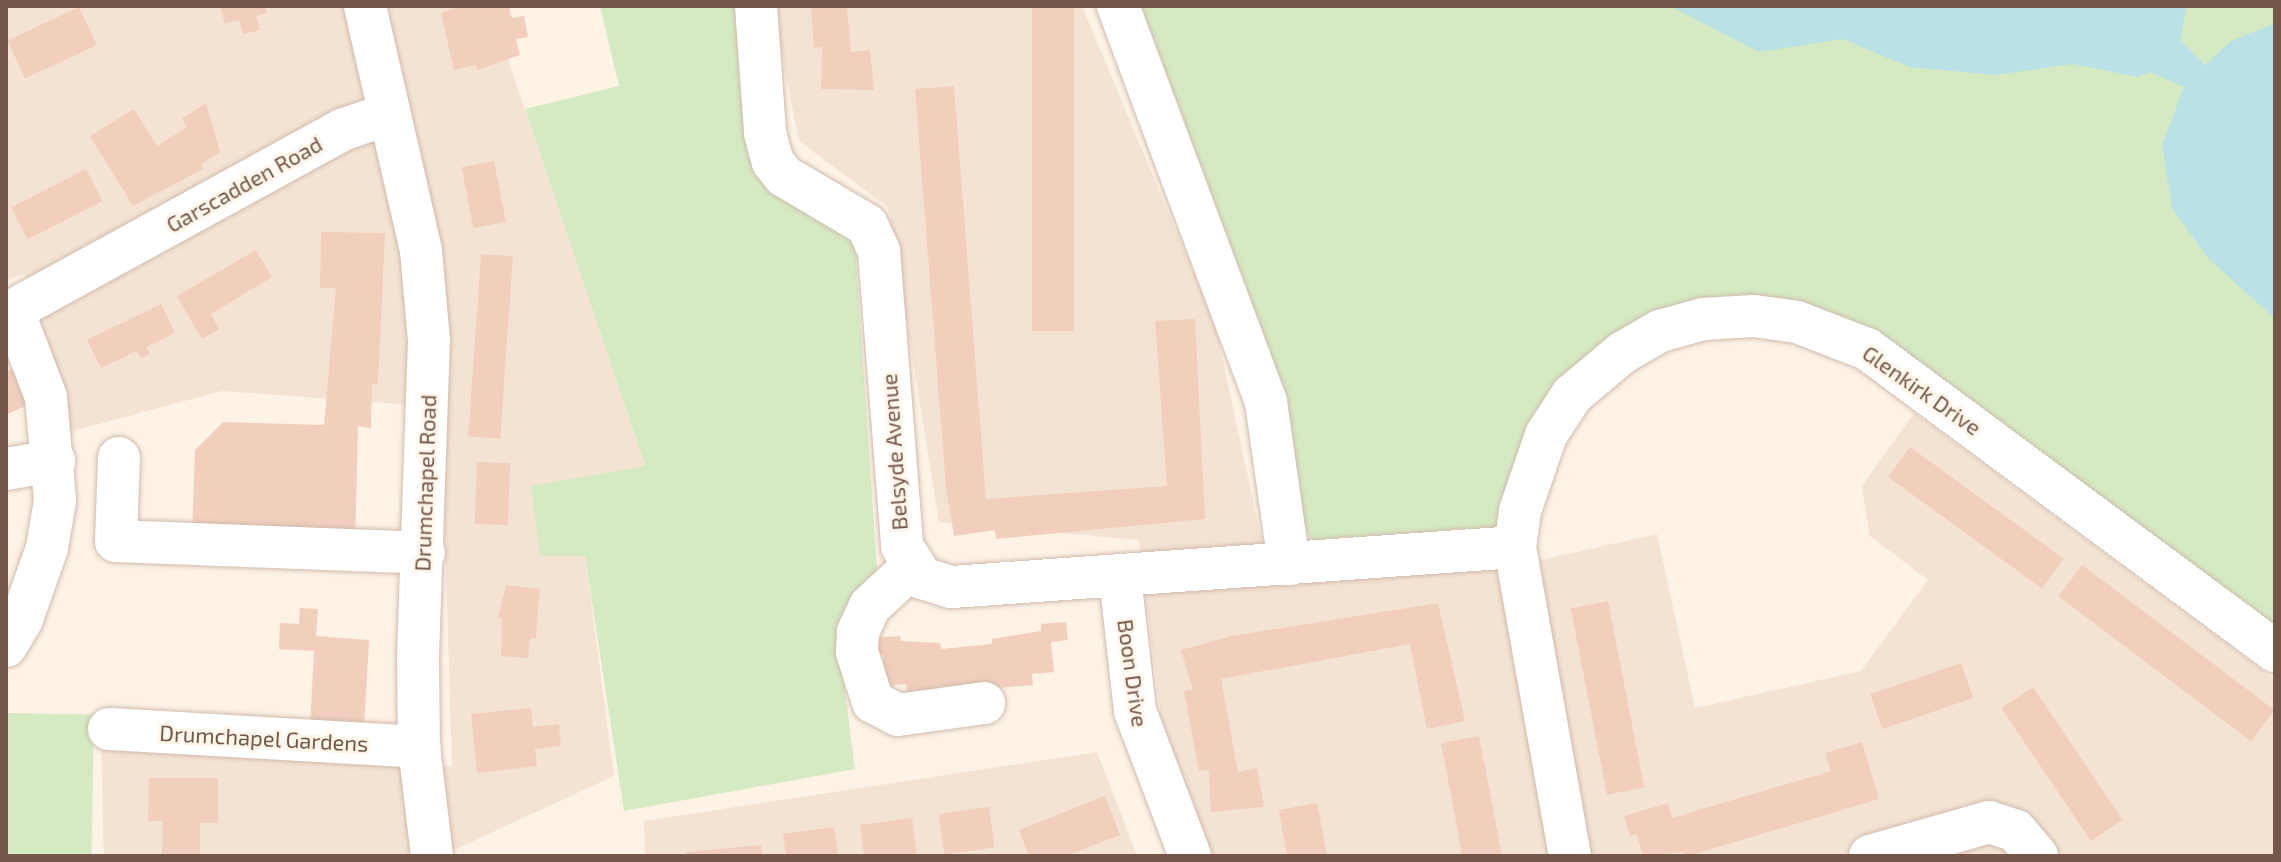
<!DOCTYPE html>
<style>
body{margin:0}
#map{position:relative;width:2281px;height:862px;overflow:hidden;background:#fcf2e5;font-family:"Exo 2",sans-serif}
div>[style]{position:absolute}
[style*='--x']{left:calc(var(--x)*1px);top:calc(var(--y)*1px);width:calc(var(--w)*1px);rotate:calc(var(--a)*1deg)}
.residential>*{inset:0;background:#f4e3d3}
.green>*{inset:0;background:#d5eac3;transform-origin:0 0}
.water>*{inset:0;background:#b9e1e6}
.building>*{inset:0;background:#f1cfbc;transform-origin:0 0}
.roads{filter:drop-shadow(0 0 2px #d0bbae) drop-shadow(0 0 2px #d0bbae)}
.minor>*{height:42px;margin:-21px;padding:0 21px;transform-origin:21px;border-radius:21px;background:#fff}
span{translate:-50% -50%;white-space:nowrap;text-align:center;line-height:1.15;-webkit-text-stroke:6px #fff6eb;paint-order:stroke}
.street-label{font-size:22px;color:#75574a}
.frame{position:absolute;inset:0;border:8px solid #75574a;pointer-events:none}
</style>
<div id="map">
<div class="residential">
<i style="clip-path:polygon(6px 6px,490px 6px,645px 467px,531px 487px,585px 555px,614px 776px,441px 856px,104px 856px,101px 742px,452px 767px,441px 407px,222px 391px,61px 434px,25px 273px,6px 281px)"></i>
<i style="clip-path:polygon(772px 6px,1082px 6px,1215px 324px,1265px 556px,1545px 559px,1657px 534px,1695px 708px,1861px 671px,1928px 580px,1870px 536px,1862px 486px,1914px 413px,2275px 680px,2275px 856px,1203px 856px,1163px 732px,1139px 540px,939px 522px,888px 207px,799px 141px)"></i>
<i style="clip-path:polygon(1097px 752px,1137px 856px,645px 856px,644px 821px)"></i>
</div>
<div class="green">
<i style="clip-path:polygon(600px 6px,740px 6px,758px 177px,854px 230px,878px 584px,837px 628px,855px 769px,624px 811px,585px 556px,540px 556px,531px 486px,645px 466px,525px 109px,619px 86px)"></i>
<i style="clip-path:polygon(1141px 6px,2275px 6px,2275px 631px,1868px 333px,1650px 324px,1498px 529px,1315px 543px,1298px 521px,1269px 349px)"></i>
<i style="left:6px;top:713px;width:88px;height:143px;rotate:1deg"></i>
</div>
<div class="water">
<i style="clip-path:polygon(1670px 6px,2187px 6px,2180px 40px,2205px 65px,2231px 41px,2275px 23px,2275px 319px,2208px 258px,2172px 208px,2162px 145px,2184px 87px,2150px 72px,2138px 77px,2073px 64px,1995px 75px,1909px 67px,1843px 39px,1759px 52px)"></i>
</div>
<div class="building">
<i style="clip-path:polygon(220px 6px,265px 6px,267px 13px,256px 16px,260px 30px,243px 34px,239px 20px,225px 24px)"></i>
<i style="clip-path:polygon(464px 6px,509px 6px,512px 18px,524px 16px,528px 37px,516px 39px,520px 55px,477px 70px,476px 65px,454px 70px,441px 13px)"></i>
<i style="clip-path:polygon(811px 6px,847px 6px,851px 52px,870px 50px,874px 90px,821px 89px,822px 47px,814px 48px)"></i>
<i style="left:1032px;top:6px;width:42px;height:325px"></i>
<i style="left:79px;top:7px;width:42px;height:79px;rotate:65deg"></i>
<i style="clip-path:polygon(954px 86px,986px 499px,1167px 486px,1155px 321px,1195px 319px,1205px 519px,996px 539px,995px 530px,954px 536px,946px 488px,915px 89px)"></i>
<i style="clip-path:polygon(206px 103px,220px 152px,201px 164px,203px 169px,133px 206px,90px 136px,134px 109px,157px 146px,187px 127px,182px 119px)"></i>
<i style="left:494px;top:161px;width:62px;height:33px;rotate:79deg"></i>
<i style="left:86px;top:169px;width:36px;height:84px;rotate:63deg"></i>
<i style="clip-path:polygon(321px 232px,385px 233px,378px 384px,372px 384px,371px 428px,358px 426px,355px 544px,192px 539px,195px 450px,223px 422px,324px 425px,336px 288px,320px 288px)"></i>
<i style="clip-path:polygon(256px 250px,272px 277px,211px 314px,219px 329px,202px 339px,177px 296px)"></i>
<i style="left:481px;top:254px;width:32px;height:183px;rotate:4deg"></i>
<i style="clip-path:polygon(161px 304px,175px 333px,146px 347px,150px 354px,141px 358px,137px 351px,101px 368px,87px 340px)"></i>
<i style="clip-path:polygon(22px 365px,38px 400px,6px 415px,6px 372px)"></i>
<i style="left:1910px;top:447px;width:190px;height:37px;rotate:36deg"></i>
<i style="left:477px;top:462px;width:33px;height:62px;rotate:2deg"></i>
<i style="left:2082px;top:565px;width:241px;height:39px;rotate:37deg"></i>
<i style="clip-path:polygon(506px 585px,540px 589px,536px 638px,530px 638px,528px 658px,501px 656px,502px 618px,498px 618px)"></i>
<i style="left:1608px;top:601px;width:190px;height:38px;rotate:79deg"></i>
<i style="clip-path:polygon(1438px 603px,1465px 721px,1427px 729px,1410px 644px,1221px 679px,1238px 772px,1257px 768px,1264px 807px,1211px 812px,1209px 770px,1199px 771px,1184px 691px,1193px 690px,1181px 650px,1232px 636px)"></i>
<i style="clip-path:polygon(300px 608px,318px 609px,316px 636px,369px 640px,364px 728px,310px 725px,314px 651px,279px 649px,280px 623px,299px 624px)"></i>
<i style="clip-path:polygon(1066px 622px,1068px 640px,1051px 642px,1054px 672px,1032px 674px,1033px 685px,907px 696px,906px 684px,886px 686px,883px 654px,870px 655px,868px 638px,900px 636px,901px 641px,940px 643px,941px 649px,992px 644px,992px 639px,1041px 631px,1041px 624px)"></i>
<i style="left:1961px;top:663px;width:37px;height:96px;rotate:71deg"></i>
<i style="left:2033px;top:687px;width:160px;height:38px;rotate:56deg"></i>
<i style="clip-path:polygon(531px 708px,533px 727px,559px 724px,561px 746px,535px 749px,537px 766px,477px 773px,471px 714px)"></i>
<i style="clip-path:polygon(1479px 736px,1494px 814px,1502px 856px,1462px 856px,1456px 821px,1441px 743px)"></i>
<i style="clip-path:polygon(1862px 742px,1879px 799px,1688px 856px,1683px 852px,1643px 856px,1637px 834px,1630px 836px,1624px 816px,1668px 803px,1672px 818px,1831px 771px,1825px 753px)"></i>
<i style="clip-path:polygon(149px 778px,218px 778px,218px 823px,200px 823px,200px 855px,162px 854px,163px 821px,148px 821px)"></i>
<i style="clip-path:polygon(1105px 796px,1120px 835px,1066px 856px,1029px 856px,1019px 830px)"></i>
<i style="clip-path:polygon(1317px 803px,1327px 856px,1287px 856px,1279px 810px)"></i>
<i style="left:989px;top:807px;width:41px;height:51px;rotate:82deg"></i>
<i style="clip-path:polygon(912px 818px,917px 856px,864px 856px,860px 825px)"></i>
<i style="clip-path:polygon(834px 827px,838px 856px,786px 856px,783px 834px)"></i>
<i style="clip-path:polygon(761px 845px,762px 856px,686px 856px,686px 852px)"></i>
</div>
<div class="roads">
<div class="minor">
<i style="--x:365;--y:6;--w:251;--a:77.1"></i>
<i style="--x:421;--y:251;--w:89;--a:84.9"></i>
<i style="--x:429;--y:340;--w:318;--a:92"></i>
<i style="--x:418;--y:658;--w:89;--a:89.4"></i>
<i style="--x:419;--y:747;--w:110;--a:83.2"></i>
<i style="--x:756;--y:6;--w:127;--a:85.9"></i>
<i style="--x:765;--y:133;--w:30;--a:75"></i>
<i style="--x:773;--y:162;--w:18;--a:52"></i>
<i style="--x:784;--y:176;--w:96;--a:30.6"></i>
<i style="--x:867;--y:225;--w:29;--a:65"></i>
<i style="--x:879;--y:251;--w:296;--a:85.5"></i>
<i style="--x:902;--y:546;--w:38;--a:58"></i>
<i style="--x:922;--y:578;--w:31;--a:17"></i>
<i style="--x:952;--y:587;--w:564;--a:-4.06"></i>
<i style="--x:1118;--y:6;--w:423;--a:69.5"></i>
<i style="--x:1266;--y:402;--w:164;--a:81.9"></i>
<i style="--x:6;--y:314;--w:383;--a:-28.7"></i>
<i style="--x:342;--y:130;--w:49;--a:-19.2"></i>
<i style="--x:119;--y:458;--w:83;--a:92.1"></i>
<i style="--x:116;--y:541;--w:308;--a:2.2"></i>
<i style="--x:6;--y:469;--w:49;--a:-9.5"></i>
<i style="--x:911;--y:568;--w:56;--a:137.2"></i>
<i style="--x:870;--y:606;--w:29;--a:115"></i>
<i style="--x:858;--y:632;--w:20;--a:93"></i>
<i style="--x:857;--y:652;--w:52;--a:72.3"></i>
<i style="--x:873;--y:702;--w:28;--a:27"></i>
<i style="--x:898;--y:715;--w:87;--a:-7.9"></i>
<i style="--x:1120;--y:577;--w:135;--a:83.6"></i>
<i style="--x:1135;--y:711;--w:155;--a:69.2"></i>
<i style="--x:6;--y:646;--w:31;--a:-59"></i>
<i style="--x:22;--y:619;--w:75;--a:-70.6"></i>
<i style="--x:47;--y:548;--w:49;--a:-80.5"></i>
<i style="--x:55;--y:500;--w:103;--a:-95"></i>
<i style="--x:46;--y:397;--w:92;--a:-111"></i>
<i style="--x:109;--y:729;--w:311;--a:3.3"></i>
<i style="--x:1570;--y:856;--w:314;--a:-100.1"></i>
<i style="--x:1515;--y:547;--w:36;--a:-82"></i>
<i style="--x:1520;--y:511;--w:80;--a:-71.1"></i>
<i style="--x:1546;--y:435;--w:48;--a:-57"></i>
<i style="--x:1572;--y:395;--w:65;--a:-40"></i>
<i style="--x:1622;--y:353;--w:44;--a:-30.1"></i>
<i style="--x:1660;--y:331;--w:45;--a:-15.6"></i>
<i style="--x:1703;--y:319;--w:51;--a:-3.4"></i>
<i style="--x:1754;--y:316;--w:43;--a:7.9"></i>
<i style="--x:1797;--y:322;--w:75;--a:21.1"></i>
<i style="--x:1867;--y:349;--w:508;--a:36.51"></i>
<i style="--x:1870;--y:856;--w:124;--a:-15.9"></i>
<i style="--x:1989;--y:822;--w:28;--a:18"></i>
<i style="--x:2016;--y:831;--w:33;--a:50"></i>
</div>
</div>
<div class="street-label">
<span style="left:244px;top:184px;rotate:-29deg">Garscadden Road</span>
<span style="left:1922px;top:390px;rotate:35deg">Glenkirk Drive</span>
<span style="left:894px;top:452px;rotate:-94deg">Belsyde Avenue</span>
<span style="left:425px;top:483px;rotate:-88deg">Drumchapel Road</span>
<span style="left:1133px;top:673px;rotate:82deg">Boon Drive</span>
<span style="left:264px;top:738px;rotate:3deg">Drumchapel Gardens</span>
</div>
<div class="frame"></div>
</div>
